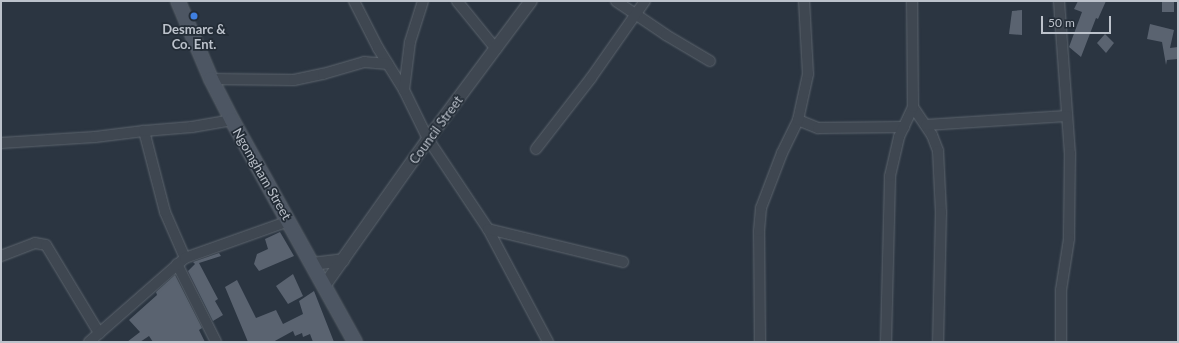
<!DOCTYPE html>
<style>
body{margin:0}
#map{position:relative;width:1179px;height:343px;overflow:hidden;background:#2b3541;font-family:Lato,sans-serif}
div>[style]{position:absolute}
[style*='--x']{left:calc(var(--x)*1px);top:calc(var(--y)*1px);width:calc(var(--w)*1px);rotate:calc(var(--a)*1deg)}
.building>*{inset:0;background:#5a6370;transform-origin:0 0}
.roads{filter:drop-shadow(0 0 1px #5d656e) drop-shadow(0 0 1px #5d656e)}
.minor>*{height:10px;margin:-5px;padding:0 5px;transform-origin:5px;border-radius:5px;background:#3f4751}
.tertiary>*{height:12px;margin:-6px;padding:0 6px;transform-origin:6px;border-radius:6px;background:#3f4751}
.secondary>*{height:14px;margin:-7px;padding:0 7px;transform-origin:7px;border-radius:7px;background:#4d5663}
.dots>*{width:11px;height:11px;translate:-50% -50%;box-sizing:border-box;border:2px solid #232c36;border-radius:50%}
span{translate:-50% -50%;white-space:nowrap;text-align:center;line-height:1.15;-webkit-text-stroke:3.5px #232c36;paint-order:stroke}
.poi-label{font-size:13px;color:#bcc2cb;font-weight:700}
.street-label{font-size:13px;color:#bcc2cb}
.frame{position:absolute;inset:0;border:2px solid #bcc2cb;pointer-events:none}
.scale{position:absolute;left:1041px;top:16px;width:70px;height:18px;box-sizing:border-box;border:2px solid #bcc2cb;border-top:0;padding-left:5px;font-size:12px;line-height:14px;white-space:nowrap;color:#bcc2cb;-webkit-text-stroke:3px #232c36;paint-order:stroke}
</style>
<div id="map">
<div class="building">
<i style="clip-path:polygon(1078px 1px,1106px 1px,1098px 19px,1096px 18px,1081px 57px,1069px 47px,1082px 12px,1074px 9px)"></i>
<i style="left:1162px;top:1px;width:12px;height:11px"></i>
<i style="clip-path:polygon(1022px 10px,1022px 35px,1009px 34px,1012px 11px)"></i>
<i style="clip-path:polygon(1150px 24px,1174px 30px,1170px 48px,1178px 47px,1178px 59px,1167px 60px,1166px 65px,1162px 42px,1147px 39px)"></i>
<i style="clip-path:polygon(1105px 34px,1114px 43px,1106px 53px,1097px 43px)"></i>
<i style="clip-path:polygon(280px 232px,294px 256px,259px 271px,254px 264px,257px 254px,268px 249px,265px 239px)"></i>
<i style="clip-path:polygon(219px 253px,221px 256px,199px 263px,218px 299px,215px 301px,223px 315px,213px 321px,188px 271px,195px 264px,193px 262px)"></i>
<i style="clip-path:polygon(293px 274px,303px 296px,288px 304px,276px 286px)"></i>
<i style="clip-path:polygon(175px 275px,202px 328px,199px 330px,205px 342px,153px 342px,149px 336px,140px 342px,127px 342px,140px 332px,129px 320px,157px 295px,156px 292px)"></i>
<i style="clip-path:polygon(237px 280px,256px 318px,276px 310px,283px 324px,303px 314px,299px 301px,314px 291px,334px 342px,313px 342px,310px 334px,303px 337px,302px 333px,295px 336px,293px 331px,273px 342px,248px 342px,225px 287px)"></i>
</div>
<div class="roads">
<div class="minor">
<i style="--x:354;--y:1;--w:53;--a:62.9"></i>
<i style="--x:378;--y:48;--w:49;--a:58.2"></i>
<i style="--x:404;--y:90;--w:55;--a:63.9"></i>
<i style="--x:428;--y:139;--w:108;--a:56.3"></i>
<i style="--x:488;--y:229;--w:128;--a:62"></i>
<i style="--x:457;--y:1;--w:62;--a:50.9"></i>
<i style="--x:616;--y:1;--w:60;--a:34.2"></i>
<i style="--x:666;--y:35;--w:51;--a:30.6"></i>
<i style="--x:1059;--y:1;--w:152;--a:85.9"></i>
<i style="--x:1070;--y:153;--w:86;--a:90.7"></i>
<i style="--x:1069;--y:239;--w:52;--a:98.9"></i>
<i style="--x:1061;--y:290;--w:52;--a:90"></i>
<i style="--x:211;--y:79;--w:83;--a:0.7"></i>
<i style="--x:294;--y:80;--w:30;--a:-12"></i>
<i style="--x:323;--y:74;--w:43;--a:-16.3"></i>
<i style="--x:364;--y:62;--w:24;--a:5"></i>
<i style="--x:404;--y:90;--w:48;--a:-82.9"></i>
<i style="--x:410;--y:42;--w:43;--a:-72.4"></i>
<i style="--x:913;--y:107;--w:34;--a:56"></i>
<i style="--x:932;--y:135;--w:17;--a:69"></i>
<i style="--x:938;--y:151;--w:61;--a:87.2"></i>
<i style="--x:941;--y:212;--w:130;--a:91.3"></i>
<i style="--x:798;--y:120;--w:22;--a:22"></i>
<i style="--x:818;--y:128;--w:86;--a:-0.7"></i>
<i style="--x:926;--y:125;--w:141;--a:-3.7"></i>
<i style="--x:1;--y:143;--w:94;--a:-3.7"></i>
<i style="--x:95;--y:137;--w:49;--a:-7"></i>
<i style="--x:536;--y:149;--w:90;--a:-52.2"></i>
<i style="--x:591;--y:78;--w:94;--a:-55"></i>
<i style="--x:488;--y:229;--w:139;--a:13.7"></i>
<i style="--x:1;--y:256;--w:36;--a:-21"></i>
<i style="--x:35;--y:243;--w:11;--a:10"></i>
<i style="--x:46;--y:245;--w:103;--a:58.9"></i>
<i style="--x:185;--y:258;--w:50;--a:-113.5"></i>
<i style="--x:165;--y:212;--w:84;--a:-104.5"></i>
<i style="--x:144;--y:131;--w:48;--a:-4.8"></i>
<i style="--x:192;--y:127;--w:41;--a:-9.9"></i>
<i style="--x:177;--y:264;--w:87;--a:63.4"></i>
<i style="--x:89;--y:342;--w:128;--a:-41.2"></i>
<i style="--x:185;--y:258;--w:110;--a:-19.6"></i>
<i style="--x:760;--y:342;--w:111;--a:-90.5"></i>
<i style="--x:759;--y:231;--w:23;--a:-85"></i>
<i style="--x:761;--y:208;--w:59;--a:-69.1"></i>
<i style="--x:782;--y:153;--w:37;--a:-64"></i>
<i style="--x:798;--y:120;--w:47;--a:-77.7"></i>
<i style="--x:808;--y:74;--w:73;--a:-93.1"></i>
<i style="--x:886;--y:342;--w:166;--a:-88.6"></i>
<i style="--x:890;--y:176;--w:40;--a:-77"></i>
<i style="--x:899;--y:137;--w:33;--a:-65"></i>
<i style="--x:913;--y:107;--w:106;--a:-90.5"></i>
</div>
<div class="tertiary">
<i style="--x:312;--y:264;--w:31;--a:-7"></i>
<i style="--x:324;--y:286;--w:180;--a:-54.7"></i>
<i style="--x:428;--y:139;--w:172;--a:-53.3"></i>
</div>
<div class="secondary">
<i style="--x:178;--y:1;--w:85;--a:67.1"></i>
<i style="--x:211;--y:79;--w:46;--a:62.9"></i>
<i style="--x:232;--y:120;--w:254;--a:61"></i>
</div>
</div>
<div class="dots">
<i style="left:194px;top:16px;background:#3f7fe0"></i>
</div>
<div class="poi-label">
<span style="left:194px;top:37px">Desmarc &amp;<br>Co. Ent.</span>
</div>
<div class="street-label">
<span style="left:436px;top:130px;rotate:-54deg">Council Street</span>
<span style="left:262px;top:174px;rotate:60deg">Ngomgham Street</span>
</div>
<div class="frame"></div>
<div class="scale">50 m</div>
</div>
